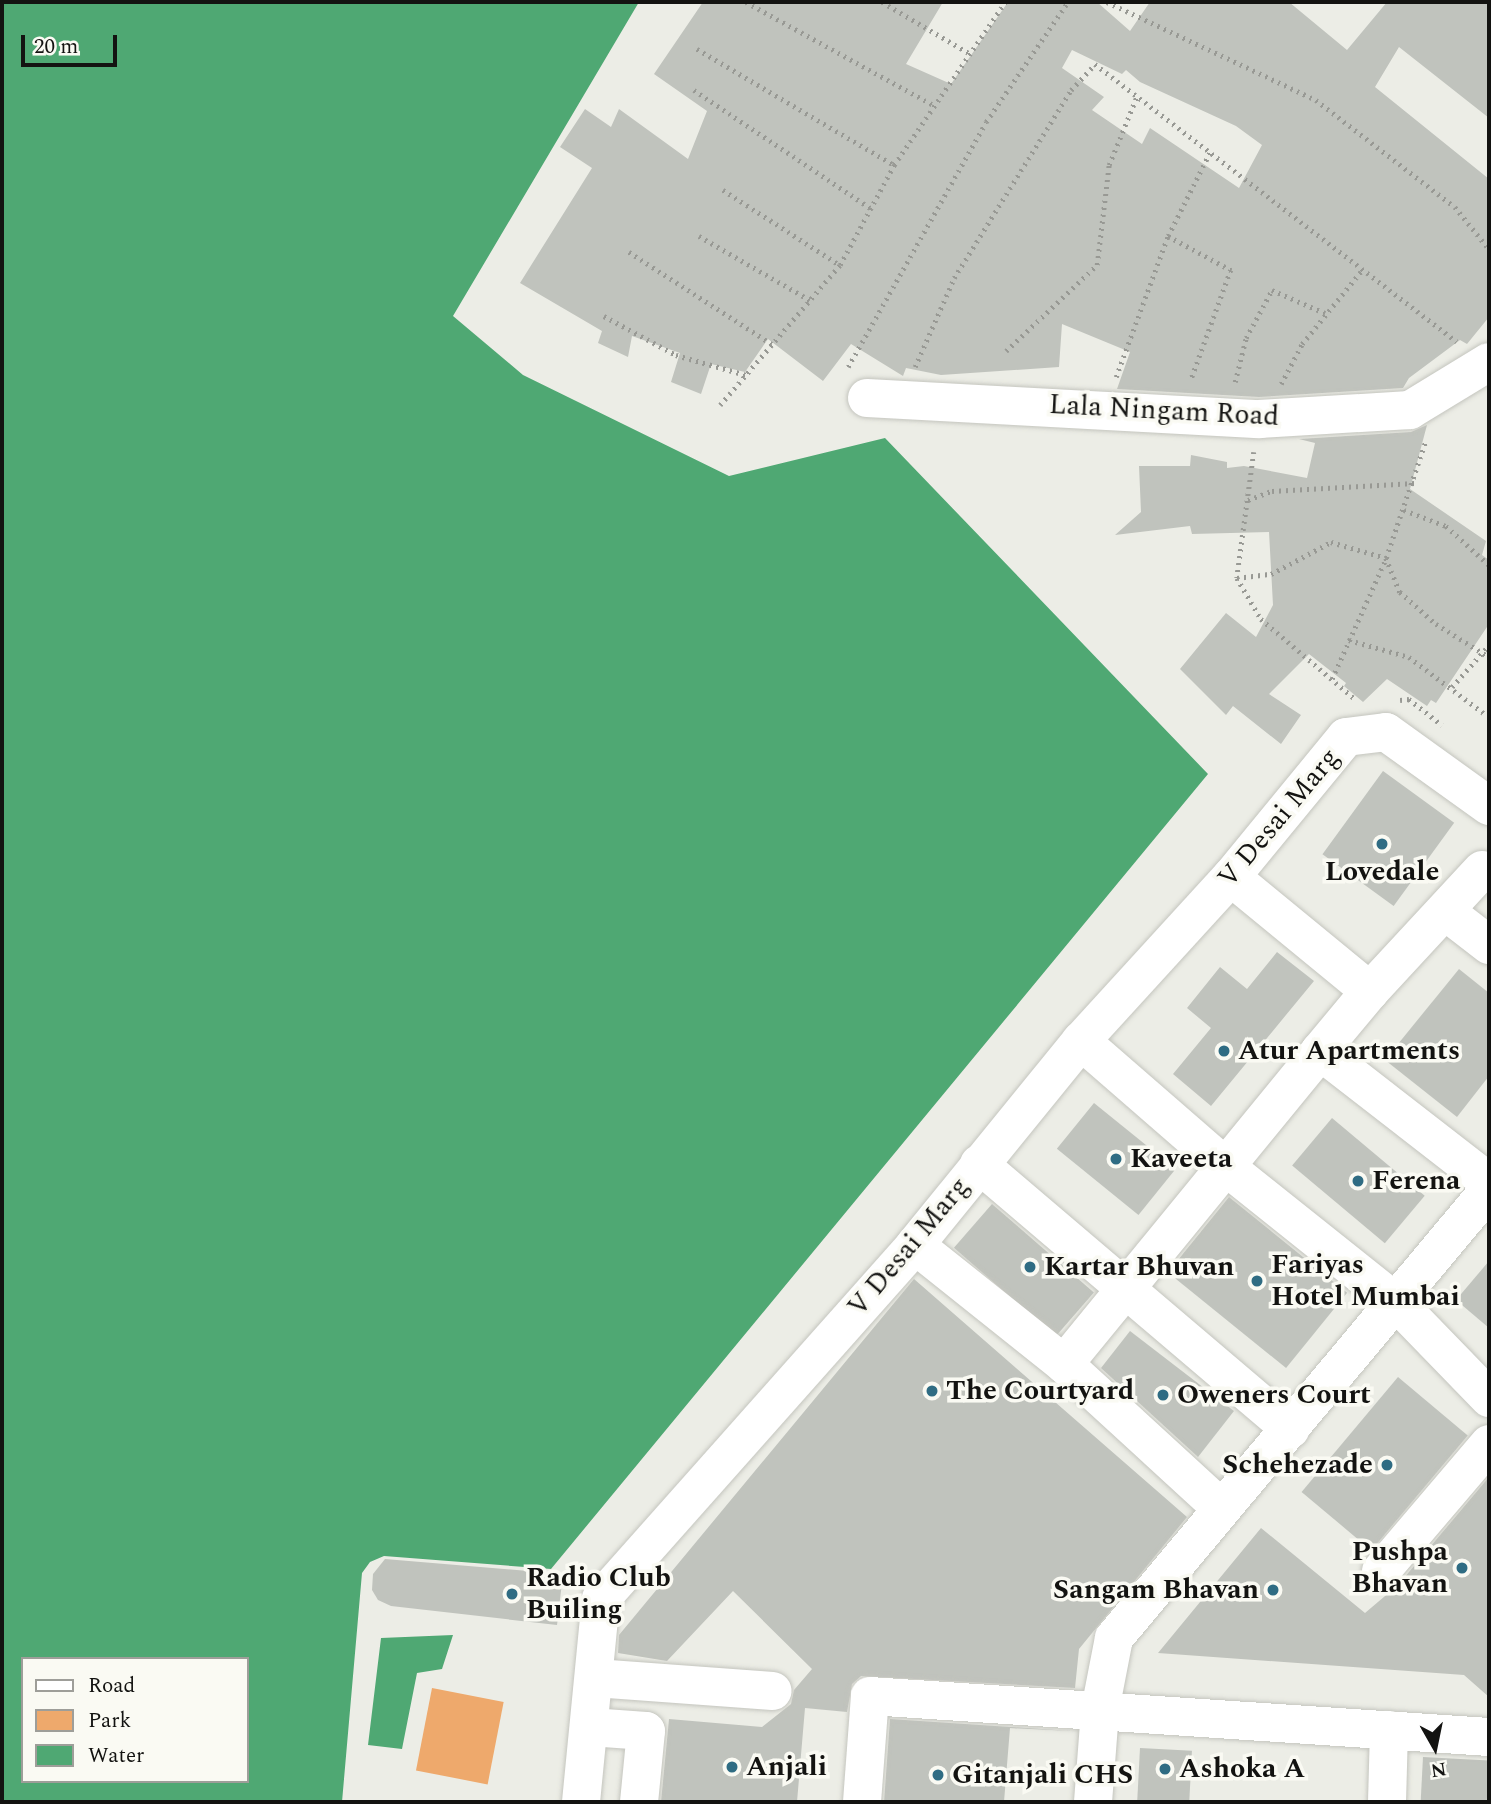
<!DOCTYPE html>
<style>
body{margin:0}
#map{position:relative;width:1491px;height:1804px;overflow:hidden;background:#ecede6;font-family:Spectral,serif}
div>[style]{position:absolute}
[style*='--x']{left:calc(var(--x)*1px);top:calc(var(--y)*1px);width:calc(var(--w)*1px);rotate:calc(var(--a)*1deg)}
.green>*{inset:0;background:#eea96c;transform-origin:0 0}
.water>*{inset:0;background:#4fa873}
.building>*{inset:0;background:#c0c3bd;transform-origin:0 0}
.path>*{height:4.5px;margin-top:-2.25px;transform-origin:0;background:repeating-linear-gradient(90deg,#989994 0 2px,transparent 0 7px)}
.roads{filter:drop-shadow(0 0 2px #c4c5be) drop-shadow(0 0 2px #c4c5be)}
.minor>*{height:38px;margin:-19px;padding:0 19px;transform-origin:19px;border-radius:19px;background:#fff}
.dots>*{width:19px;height:19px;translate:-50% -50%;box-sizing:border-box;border:4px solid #fafaf3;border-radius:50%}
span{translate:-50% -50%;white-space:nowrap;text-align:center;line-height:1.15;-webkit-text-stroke:7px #fafaf3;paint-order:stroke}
.street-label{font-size:28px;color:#131311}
.poi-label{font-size:28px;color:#131311;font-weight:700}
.left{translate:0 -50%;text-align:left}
.right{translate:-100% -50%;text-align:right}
.frame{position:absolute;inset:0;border:4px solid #131311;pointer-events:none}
.legend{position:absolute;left:21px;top:1657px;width:228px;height:126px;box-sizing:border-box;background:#fafaf3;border:2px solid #9e9e99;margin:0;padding:9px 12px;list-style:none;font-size:21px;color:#131311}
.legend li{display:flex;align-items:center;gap:14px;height:35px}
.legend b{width:35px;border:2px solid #9e9e99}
.north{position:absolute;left:1400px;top:1713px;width:70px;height:70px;-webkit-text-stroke:5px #fafaf3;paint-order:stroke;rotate:171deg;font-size:19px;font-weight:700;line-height:28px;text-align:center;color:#131311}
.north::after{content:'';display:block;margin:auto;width:24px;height:32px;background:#131311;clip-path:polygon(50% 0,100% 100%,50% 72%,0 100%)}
.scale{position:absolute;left:21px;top:35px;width:96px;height:32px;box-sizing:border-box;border:4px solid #131311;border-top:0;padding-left:9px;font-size:21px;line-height:24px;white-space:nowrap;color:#131311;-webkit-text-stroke:5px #fafaf3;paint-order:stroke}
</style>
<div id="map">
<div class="green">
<i style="left:432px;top:1688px;width:73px;height:84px;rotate:11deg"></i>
</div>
<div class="water">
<i style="clip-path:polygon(evenodd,2px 2px,639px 2px,453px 316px,523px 375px,729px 476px,885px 438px,1208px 774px,551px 1569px,384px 1556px,370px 1562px,362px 1573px,342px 1802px,2px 1802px,2px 2px,23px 1659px,247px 1659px,247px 1781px,23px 1781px,23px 1659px)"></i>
<i style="clip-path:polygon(453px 1635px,442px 1669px,417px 1673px,402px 1749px,368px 1745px,381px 1638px)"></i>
</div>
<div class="building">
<i style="clip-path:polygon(evenodd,703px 2px,943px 2px,906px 64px,951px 84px,1008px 2px,1097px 2px,1130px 31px,1150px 2px,1289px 2px,1347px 50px,1387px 2px,1489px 2px,1489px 118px,1399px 47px,1375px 87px,1489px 179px,1489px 317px,1467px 344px,1460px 340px,1409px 378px,1403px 388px,1259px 397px,1117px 389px,1130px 352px,1062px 324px,1059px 367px,941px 375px,906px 368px,903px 376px,851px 344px,823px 381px,768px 339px,745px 372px,711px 364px,701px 394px,671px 382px,680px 353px,632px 336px,628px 357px,598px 343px,602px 331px,520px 283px,592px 168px,560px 147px,585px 109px,611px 127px,619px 109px,688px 159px,707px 111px,654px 74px,703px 2px,1072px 50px,1122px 74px,1126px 70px,1140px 82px,1236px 126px,1262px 145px,1239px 188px,1150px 128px,1142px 144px,1092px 110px,1104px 97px,1062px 68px,1072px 50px)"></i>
<i style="clip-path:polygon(1427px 425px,1410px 489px,1486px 541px,1482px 555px,1489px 560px,1489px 624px,1436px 703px,1431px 700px,1427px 706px,1387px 679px,1363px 702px,1344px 686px,1346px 683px,1309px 654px,1269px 694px,1301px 715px,1281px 744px,1233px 706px,1226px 715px,1180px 669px,1226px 613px,1256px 637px,1273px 605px,1269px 532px,1192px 534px,1190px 526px,1115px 535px,1141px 512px,1139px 466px,1190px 466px,1191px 455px,1227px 462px,1227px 468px,1244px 466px,1307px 478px,1315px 443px,1299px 439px,1411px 432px)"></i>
<i style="left:1383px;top:771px;width:88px;height:103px;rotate:36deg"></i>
<i style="clip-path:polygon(1277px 952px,1314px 981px,1211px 1106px,1173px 1074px,1211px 1028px,1187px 1008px,1220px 967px,1247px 989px)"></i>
<i style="clip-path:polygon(1459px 969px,1489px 993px,1489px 1076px,1457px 1117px,1385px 1060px)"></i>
<i style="left:1094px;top:1103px;width:105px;height:59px;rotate:39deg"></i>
<i style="left:1332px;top:1118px;width:121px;height:62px;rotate:40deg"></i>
<i style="left:1229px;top:1197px;width:152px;height:97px;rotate:39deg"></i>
<i style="left:992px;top:1204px;width:135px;height:58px;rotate:41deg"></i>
<i style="clip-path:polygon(1489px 1261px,1489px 1328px,1456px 1300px)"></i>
<i style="clip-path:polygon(914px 1279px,1187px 1517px,1079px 1649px,1075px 1688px,861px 1676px,852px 1684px,847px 1712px,805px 1708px,797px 1802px,661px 1802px,669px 1719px,762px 1727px,791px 1704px,794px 1690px,812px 1669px,733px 1591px,667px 1661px,618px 1653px,619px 1635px)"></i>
<i style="clip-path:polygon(1130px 1331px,1234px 1411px,1198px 1457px,1101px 1368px)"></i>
<i style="left:1398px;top:1377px;width:91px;height:150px;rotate:40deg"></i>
<i style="clip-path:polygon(1489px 1477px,1489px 1697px,1464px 1675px,1158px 1653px,1261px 1528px,1365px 1613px,1398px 1585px)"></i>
<i style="clip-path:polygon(385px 1559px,563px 1574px,557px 1625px,391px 1606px,378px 1600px,372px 1590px,373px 1574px)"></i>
<i style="clip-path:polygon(890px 1719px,1072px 1731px,1010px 1728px,1004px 1802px,884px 1802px)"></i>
<i style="left:1140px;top:1748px;width:52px;height:54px;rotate:3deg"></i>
<i style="left:1423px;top:1757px;width:66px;height:45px;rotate:3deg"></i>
</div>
<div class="path">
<i style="--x:746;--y:2;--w:213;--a:28.8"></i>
<i style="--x:882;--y:2;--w:101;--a:30.4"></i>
<i style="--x:1107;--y:2;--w:231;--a:25.1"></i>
<i style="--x:1316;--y:100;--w:175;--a:37.6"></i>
<i style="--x:1455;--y:207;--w:54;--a:51"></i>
<i style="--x:697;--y:49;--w:229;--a:30.5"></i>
<i style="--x:694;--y:90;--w:212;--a:33.8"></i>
<i style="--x:723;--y:190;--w:139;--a:32.7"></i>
<i style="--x:699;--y:236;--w:128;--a:30"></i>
<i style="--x:1168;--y:236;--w:72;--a:28.4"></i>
<i style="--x:1231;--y:270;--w:117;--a:110"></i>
<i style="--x:629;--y:252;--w:170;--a:32.8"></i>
<i style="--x:604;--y:316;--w:82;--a:28.4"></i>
<i style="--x:676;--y:355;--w:73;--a:15.9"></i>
<i style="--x:1006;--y:351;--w:125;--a:-43.4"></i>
<i style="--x:1097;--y:265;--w:101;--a:-83.2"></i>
<i style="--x:1109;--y:165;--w:74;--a:-67.9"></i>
<i style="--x:848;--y:367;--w:281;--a:-60.6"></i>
<i style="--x:986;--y:122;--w:145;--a:-55.7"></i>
<i style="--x:915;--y:367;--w:97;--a:-66.3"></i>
<i style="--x:954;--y:278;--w:221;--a:-58.1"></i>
<i style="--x:1071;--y:90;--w:35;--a:-47"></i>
<i style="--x:1095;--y:64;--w:456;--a:37.5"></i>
<i style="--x:1116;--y:377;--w:150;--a:-69.8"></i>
<i style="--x:1168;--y:236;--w:94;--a:-63.4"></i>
<i style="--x:1235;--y:382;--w:45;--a:-76"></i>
<i style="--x:1246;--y:338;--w:55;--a:-61.6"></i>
<i style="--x:1272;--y:290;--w:58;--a:23.5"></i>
<i style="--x:1281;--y:384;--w:45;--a:-62.3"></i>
<i style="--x:1302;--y:344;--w:97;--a:-50.9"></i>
<i style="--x:720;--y:405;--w:184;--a:-49.4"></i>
<i style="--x:840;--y:265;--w:114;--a:-61.6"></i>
<i style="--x:894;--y:165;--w:197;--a:-55.7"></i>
<i style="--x:1254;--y:452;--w:127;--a:97.7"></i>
<i style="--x:1237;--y:578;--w:48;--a:59.7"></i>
<i style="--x:1261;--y:619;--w:123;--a:40.4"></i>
<i style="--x:1248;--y:500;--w:26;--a:-21"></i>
<i style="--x:1272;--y:491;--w:143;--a:-3.2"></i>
<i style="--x:1404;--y:510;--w:45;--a:20.9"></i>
<i style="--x:1446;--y:526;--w:58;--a:42.2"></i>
<i style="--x:1237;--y:578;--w:34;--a:-7"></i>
<i style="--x:1271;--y:574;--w:68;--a:-28.1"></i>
<i style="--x:1331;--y:542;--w:57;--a:16.2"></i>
<i style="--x:1386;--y:558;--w:37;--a:68"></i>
<i style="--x:1400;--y:592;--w:48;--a:41.6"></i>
<i style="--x:1436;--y:624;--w:62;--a:31.9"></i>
<i style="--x:1349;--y:640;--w:62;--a:15.8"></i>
<i style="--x:1409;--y:657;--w:95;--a:36.9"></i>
<i style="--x:1332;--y:679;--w:133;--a:-65.9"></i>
<i style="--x:1386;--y:558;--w:125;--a:-71.3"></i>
<i style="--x:1452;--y:687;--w:56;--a:-48.6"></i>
<i style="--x:1400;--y:700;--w:9;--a:-6"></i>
<i style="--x:1409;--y:699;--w:42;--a:38.2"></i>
</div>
<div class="roads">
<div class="minor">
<i style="--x:867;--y:398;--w:393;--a:3.1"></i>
<i style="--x:1259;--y:419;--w:151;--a:-3.4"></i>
<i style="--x:1410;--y:410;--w:92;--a:-31.3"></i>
<i style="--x:1231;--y:877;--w:180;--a:39.4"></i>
<i style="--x:1370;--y:991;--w:78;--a:129.8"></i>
<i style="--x:1445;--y:911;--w:56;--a:37.7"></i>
<i style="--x:1370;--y:991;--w:165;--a:-47.2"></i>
<i style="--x:1081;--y:1041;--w:191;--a:41"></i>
<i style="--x:1225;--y:1166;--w:221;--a:38.6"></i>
<i style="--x:1398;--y:1304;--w:131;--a:45.9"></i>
<i style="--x:979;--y:1164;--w:409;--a:40.4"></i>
<i style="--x:915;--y:1245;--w:191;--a:38.6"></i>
<i style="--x:1064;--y:1364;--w:213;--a:42.5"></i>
<i style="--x:1064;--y:1364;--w:404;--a:-50.7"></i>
<i style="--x:1320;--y:1051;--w:214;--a:37.8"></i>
<i style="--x:1381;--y:1571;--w:167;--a:-49.6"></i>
<i style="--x:595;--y:1678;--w:178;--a:4.2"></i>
<i style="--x:590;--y:1727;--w:56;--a:4.1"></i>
<i style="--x:646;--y:1731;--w:71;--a:95.6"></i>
<i style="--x:581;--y:1802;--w:204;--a:-84.4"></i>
<i style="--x:601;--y:1599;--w:473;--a:-48.4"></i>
<i style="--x:915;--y:1245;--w:263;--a:-50.9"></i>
<i style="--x:1081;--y:1041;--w:222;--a:-47.6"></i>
<i style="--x:1231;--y:877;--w:181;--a:-50.6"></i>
<i style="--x:1346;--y:737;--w:40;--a:-7.1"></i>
<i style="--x:1386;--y:732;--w:127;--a:35.7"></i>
<i style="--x:862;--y:1802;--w:106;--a:-85.7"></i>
<i style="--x:870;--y:1696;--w:620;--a:3.79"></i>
<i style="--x:1093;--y:1802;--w:92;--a:-85.6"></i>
<i style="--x:1100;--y:1710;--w:73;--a:-79"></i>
<i style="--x:1114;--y:1638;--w:584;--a:-50.07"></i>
<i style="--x:1387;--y:1802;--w:72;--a:-88.4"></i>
</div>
</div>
<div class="dots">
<i style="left:1382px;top:844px;background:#2f6c83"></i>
<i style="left:1224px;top:1051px;background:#2f6c83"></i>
<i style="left:1116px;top:1159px;background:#2f6c83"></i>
<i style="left:1358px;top:1181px;background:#2f6c83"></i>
<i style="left:1030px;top:1267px;background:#2f6c83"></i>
<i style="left:1257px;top:1281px;background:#2f6c83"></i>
<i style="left:932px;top:1391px;background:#2f6c83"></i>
<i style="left:1163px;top:1395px;background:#2f6c83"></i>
<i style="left:1387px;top:1465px;background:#2f6c83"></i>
<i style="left:1462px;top:1568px;background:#2f6c83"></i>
<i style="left:1273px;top:1590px;background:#2f6c83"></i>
<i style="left:512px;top:1594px;background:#2f6c83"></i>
<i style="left:732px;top:1767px;background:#2f6c83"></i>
<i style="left:1165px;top:1769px;background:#2f6c83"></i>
<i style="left:938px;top:1775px;background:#2f6c83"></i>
</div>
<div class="street-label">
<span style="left:1164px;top:411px;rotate:3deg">Lala Ningam Road</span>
<span style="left:1279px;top:818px;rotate:-50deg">V Desai Marg</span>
<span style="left:909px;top:1247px;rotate:-50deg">V Desai Marg</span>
</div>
<div class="poi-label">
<span style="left:1382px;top:872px">Lovedale</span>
<span class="left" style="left:1238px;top:1051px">Atur Apartments</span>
<span class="left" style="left:1130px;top:1159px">Kaveeta</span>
<span class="left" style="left:1372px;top:1181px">Ferena</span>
<span class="left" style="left:1271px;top:1281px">Fariyas<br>Hotel Mumbai</span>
<span class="left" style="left:1044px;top:1267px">Kartar Bhuvan</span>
<span class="left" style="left:946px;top:1391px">The Courtyard</span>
<span class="left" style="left:1177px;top:1395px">Oweners Court</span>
<span class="right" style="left:1373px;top:1465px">Schehezade</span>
<span class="right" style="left:1448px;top:1568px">Pushpa<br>Bhavan</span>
<span class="left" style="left:526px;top:1594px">Radio Club<br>Builing</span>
<span class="right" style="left:1259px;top:1590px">Sangam Bhavan</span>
<span class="left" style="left:746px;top:1767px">Anjali</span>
<span class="left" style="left:1179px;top:1769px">Ashoka A</span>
<span class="left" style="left:952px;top:1775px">Gitanjali CHS</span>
</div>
<div class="frame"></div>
<ul class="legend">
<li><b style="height:9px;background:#fff"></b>Road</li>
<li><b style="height:19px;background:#eea96c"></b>Park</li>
<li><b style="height:19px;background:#4fa873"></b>Water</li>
</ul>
<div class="north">N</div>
<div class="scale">20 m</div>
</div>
